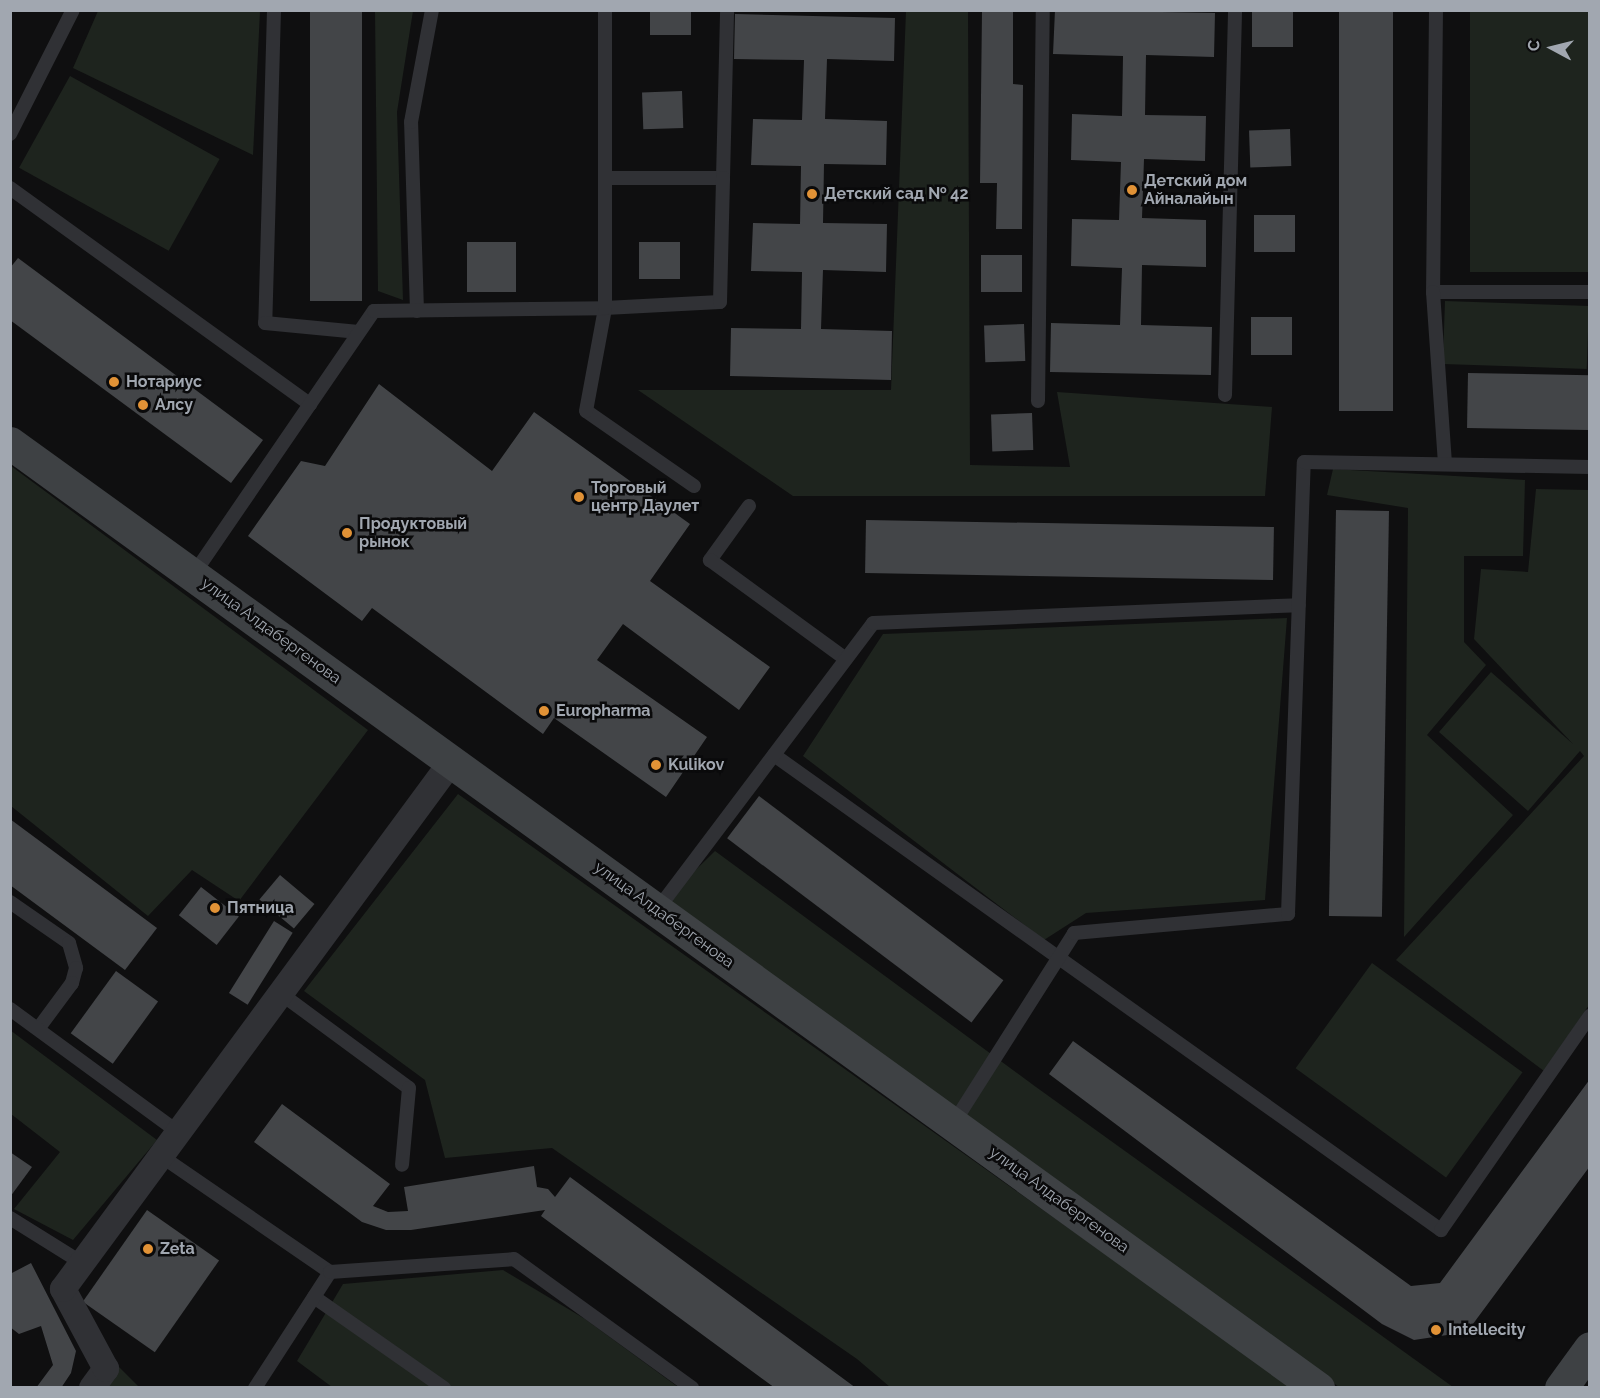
<!DOCTYPE html>
<meta charset="utf-8">
<style>
body{margin:0}
#map{position:relative;width:1600px;height:1398px;overflow:hidden;background:#0f0f10;font-family:Raleway,sans-serif}
div>[style]{position:absolute}
[style*='--x']{left:calc(var(--x)*1px);top:calc(var(--y)*1px);width:calc(var(--w)*1px);rotate:calc(var(--a)*1deg)}
.green>*{inset:0;background:#1e241e;transform-origin:0 0}
.building>*{inset:0;background:#434548;transform-origin:0 0}
.lane>*{height:14px;margin:-7px;padding:0 7px;transform-origin:7px;border-radius:7px;background:#303135}
.street>*{height:26px;margin:-13px;padding:0 13px;transform-origin:13px;border-radius:13px;background:#303135}
.secondary>*{height:33px;margin:-16.5px;padding:0 16.5px;transform-origin:16.5px;border-radius:16.5px;background:#3e4144}
.dots>*{width:16px;height:16px;translate:-50% -50%;box-sizing:border-box;border:3px solid #0a0a0b;border-radius:50%}
span{translate:-50% -50%;white-space:nowrap;text-align:center;line-height:1.15;-webkit-text-stroke:5px #0a0a0b;paint-order:stroke}
.poi-label{font-size:16px;color:#a1a7b0;font-weight:700}
.left{translate:0 -50%;text-align:left}
.street-label{font-size:16px;color:#a1a7b0}
.frame{position:absolute;inset:0;border:12px solid #a1a7b0;pointer-events:none}
.north{position:absolute;left:1522px;top:18px;width:60px;height:60px;-webkit-text-stroke:4px #0a0a0b;paint-order:stroke;rotate:277deg;font-size:16px;font-weight:700;line-height:24px;text-align:center;color:#a1a7b0}
.north::after{content:'';display:block;margin:auto;width:21px;height:27px;background:#a1a7b0;clip-path:polygon(50% 0,100% 100%,50% 72%,0 100%)}
</style>
<div id="map">
<div class="green">
<i style="clip-path:polygon(98px 11px,260px 11px,253px 155px,73px 68px)"></i>
<i style="clip-path:polygon(375px 11px,413px 11px,397px 112px,403px 300px,378px 291px)"></i>
<i style="clip-path:polygon(906px 11px,968px 11px,970px 465px,1070px 467px,1057px 392px,1272px 407px,1265px 496px,793px 496px,638px 390px,891px 390px)"></i>
<i style="left:1470px;top:11px;width:119px;height:261px"></i>
<i style="left:70px;top:76px;width:171px;height:105px;rotate:29deg"></i>
<i style="left:1445px;top:301px;width:144px;height:63px;rotate:2deg"></i>
<i style="clip-path:polygon(11px 466px,368px 730px,239px 901px,192px 870px,148px 916px,11px 806px)"></i>
<i style="clip-path:polygon(1333px 469px,1525px 480px,1523px 556px,1464px 556px,1464px 642px,1486px 665px,1427px 735px,1513px 815px,1404px 937px,1408px 508px,1327px 495px)"></i>
<i style="clip-path:polygon(1536px 489px,1589px 490px,1589px 1005px,1544px 1071px,1396px 960px,1584px 756px,1580px 751px,1528px 811px,1439px 732px,1491px 672px,1573px 744px,1474px 639px,1481px 569px,1528px 572px)"></i>
<i style="clip-path:polygon(1287px 618px,1265px 900px,1086px 913px,1044px 940px,803px 756px,883px 634px)"></i>
<i style="clip-path:polygon(458px 794px,1292px 1387px,890px 1387px,857px 1359px,552px 1148px,445px 1158px,425px 1080px,304px 991px)"></i>
<i style="clip-path:polygon(715px 851px,1036px 1087px,1453px 1387px,1339px 1387px,664px 901px)"></i>
<i style="left:1372px;top:963px;width:186px;height:130px;rotate:36deg"></i>
<i style="clip-path:polygon(10px 1030px,157px 1140px,73px 1240px,14px 1209px,60px 1152px,11px 1114px)"></i>
<i style="clip-path:polygon(503px 1270px,585px 1319px,678px 1387px,332px 1387px,297px 1361px,343px 1284px)"></i>
<i style="clip-path:polygon(119px 1367px,139px 1387px,105px 1388px)"></i>
</div>
<div class="building">
<i style="left:310px;top:10px;width:52px;height:291px"></i>
<i style="left:650px;top:10px;width:41px;height:25px"></i>
<i style="clip-path:polygon(982px 10px,1013px 10px,1013px 84px,1023px 85px,1022px 229px,996px 229px,997px 183px,980px 183px)"></i>
<i style="clip-path:polygon(1055px 10px,1215px 13px,1214px 57px,1146px 55px,1145px 115px,1206px 116px,1205px 161px,1144px 159px,1142px 218px,1206px 220px,1206px 267px,1142px 265px,1141px 325px,1212px 327px,1211px 375px,1050px 372px,1051px 323px,1120px 325px,1122px 268px,1071px 266px,1072px 219px,1119px 220px,1121px 162px,1071px 160px,1072px 114px,1122px 116px,1123px 56px,1053px 54px)"></i>
<i style="left:1252px;top:10px;width:41px;height:37px"></i>
<i style="left:1339px;top:10px;width:54px;height:401px"></i>
<i style="clip-path:polygon(735px 14px,895px 18px,894px 61px,827px 59px,825px 119px,887px 121px,886px 165px,824px 164px,823px 223px,887px 224px,886px 272px,823px 270px,821px 329px,892px 331px,891px 380px,730px 376px,731px 328px,801px 329px,802px 272px,751px 271px,753px 223px,800px 224px,801px 166px,751px 165px,753px 119px,802px 120px,804px 60px,734px 59px)"></i>
<i style="left:682px;top:91px;width:37px;height:40px;rotate:88deg"></i>
<i style="left:1290px;top:129px;width:37px;height:41px;rotate:88deg"></i>
<i style="left:1295px;top:215px;width:37px;height:41px;rotate:90deg"></i>
<i style="left:467px;top:242px;width:49px;height:50px"></i>
<i style="left:680px;top:242px;width:37px;height:41px;rotate:90deg"></i>
<i style="left:1022px;top:255px;width:37px;height:41px;rotate:90deg"></i>
<i style="clip-path:polygon(18px 258px,263px 440px,231px 483px,10px 320px,10px 268px)"></i>
<i style="left:1292px;top:317px;width:38px;height:41px;rotate:90deg"></i>
<i style="left:1024px;top:324px;width:37px;height:40px;rotate:88deg"></i>
<i style="left:1468px;top:373px;width:122px;height:55px;rotate:1deg"></i>
<i style="clip-path:polygon(379px 384px,492px 471px,534px 412px,690px 524px,650px 581px,770px 667px,739px 710px,623px 624px,597px 660px,707px 737px,666px 797px,554px 718px,543px 734px,372px 608px,362px 621px,248px 536px,301px 461px,325px 466px)"></i>
<i style="left:1032px;top:413px;width:37px;height:41px;rotate:88deg"></i>
<i style="left:1336px;top:510px;width:53px;height:406px;rotate:1deg"></i>
<i style="left:866px;top:520px;width:408px;height:53px;rotate:1deg"></i>
<i style="left:759px;top:796px;width:306px;height:53px;rotate:37deg"></i>
<i style="clip-path:polygon(10px 819px,157px 928px,125px 970px,10px 885px)"></i>
<i style="left:280px;top:875px;width:45px;height:32px;rotate:40deg"></i>
<i style="left:201px;top:887px;width:48px;height:36px;rotate:38deg"></i>
<i style="left:274px;top:921px;width:22px;height:85px;rotate:32deg"></i>
<i style="left:116px;top:971px;width:52px;height:77px;rotate:36deg"></i>
<i style="clip-path:polygon(1073px 1041px,1411px 1286px,1440px 1283px,1590px 1079px,1590px 1166px,1467px 1332px,1414px 1340px,1382px 1324px,1049px 1074px)"></i>
<i style="clip-path:polygon(282px 1104px,390px 1184px,373px 1206px,388px 1212px,408px 1211px,404px 1187px,534px 1166px,537px 1187px,548px 1189px,555px 1197px,570px 1177px,856px 1388px,775px 1388px,541px 1216px,545px 1210px,411px 1230px,386px 1230px,362px 1222px,254px 1142px)"></i>
<i style="clip-path:polygon(10px 1152px,32px 1167px,10px 1197px)"></i>
<i style="left:147px;top:1210px;width:88px;height:112px;rotate:35deg"></i>
<i style="clip-path:polygon(31px 1263px,76px 1351px,71px 1373px,61px 1388px,36px 1388px,53px 1365px,41px 1326px,19px 1334px,10px 1327px,10px 1274px)"></i>
</div>
<div class="lane">
<i style="--x:274;--y:10;--w:313;--a:91.6"></i>
<i style="--x:265;--y:323;--w:94;--a:5.5"></i>
<i style="--x:1436;--y:10;--w:282;--a:90.6"></i>
<i style="--x:1433;--y:292;--w:157;--a:0"></i>
<i style="--x:10;--y:134;--w:139;--a:-63.1"></i>
<i style="--x:605;--y:178;--w:118;--a:0"></i>
<i style="--x:723;--y:178;--w:168;--a:-88.6"></i>
<i style="--x:10;--y:188;--w:370;--a:35.8"></i>
<i style="--x:1433;--y:292;--w:172;--a:86"></i>
<i style="--x:417;--y:311;--w:189;--a:-91.8"></i>
<i style="--x:411;--y:122;--w:114;--a:-79.4"></i>
<i style="--x:1225;--y:395;--w:385;--a:-88.5"></i>
<i style="--x:1038;--y:401;--w:391;--a:-89.3"></i>
<i style="--x:694;--y:486;--w:131;--a:-145.2"></i>
<i style="--x:586;--y:411;--w:105;--a:-79.5"></i>
<i style="--x:605;--y:308;--w:115;--a:-3"></i>
<i style="--x:720;--y:302;--w:124;--a:-88.6"></i>
<i style="--x:749;--y:506;--w:67;--a:125.8"></i>
<i style="--x:710;--y:560;--w:168;--a:36.1"></i>
<i style="--x:193;--y:575;--w:320;--a:-55.6"></i>
<i style="--x:374;--y:311;--w:231;--a:-0.7"></i>
<i style="--x:605;--y:308;--w:298;--a:-90"></i>
<i style="--x:774;--y:755;--w:819;--a:35.46"></i>
<i style="--x:1441;--y:1230;--w:261;--a:-55.2"></i>
<i style="--x:10;--y:902;--w:72;--a:34.8"></i>
<i style="--x:69;--y:943;--w:26;--a:74"></i>
<i style="--x:76;--y:968;--w:16;--a:105"></i>
<i style="--x:72;--y:983;--w:57;--a:126.5"></i>
<i style="--x:657;--y:910;--w:359;--a:-53"></i>
<i style="--x:873;--y:623;--w:426;--a:-2.4"></i>
<i style="--x:280;--y:993;--w:160;--a:36.4"></i>
<i style="--x:409;--y:1088;--w:77;--a:95.2"></i>
<i style="--x:10;--y:1009;--w:208;--a:36.2"></i>
<i style="--x:953;--y:1124;--w:226;--a:-57.6"></i>
<i style="--x:1074;--y:933;--w:215;--a:-5.1"></i>
<i style="--x:1288;--y:914;--w:452;--a:-88"></i>
<i style="--x:1304;--y:462;--w:286;--a:1"></i>
<i style="--x:161;--y:1156;--w:205;--a:34.5"></i>
<i style="--x:10;--y:1218;--w:85;--a:32"></i>
<i style="--x:314;--y:1297;--w:159;--a:35"></i>
<i style="--x:255;--y:1388;--w:138;--a:-57.1"></i>
<i style="--x:330;--y:1272;--w:184;--a:-4"></i>
<i style="--x:514;--y:1259;--w:220;--a:35.9"></i>
</div>
<div class="street">
<i style="--x:92;--y:1388;--w:24;--a:-54"></i>
<i style="--x:106;--y:1369;--w:91;--a:-118.3"></i>
<i style="--x:63;--y:1289;--w:656;--a:-53.62"></i>
</div>
<div class="secondary">
<i style="--x:10;--y:443;--w:1614;--a:35.85"></i>
<i style="--x:1561;--y:1388;--w:49;--a:-54.1"></i>
</div>
<div class="dots">
<i style="left:1132px;top:190px;background:#e19236"></i>
<i style="left:812px;top:194px;background:#e19236"></i>
<i style="left:114px;top:382px;background:#e19236"></i>
<i style="left:143px;top:405px;background:#e19236"></i>
<i style="left:579px;top:497px;background:#e19236"></i>
<i style="left:347px;top:533px;background:#e19236"></i>
<i style="left:544px;top:711px;background:#e19236"></i>
<i style="left:656px;top:765px;background:#e19236"></i>
<i style="left:215px;top:908px;background:#e19236"></i>
<i style="left:148px;top:1249px;background:#e19236"></i>
<i style="left:1436px;top:1330px;background:#e19236"></i>
</div>
<div class="poi-label">
<span class="left" style="left:1144px;top:190px">Детский дом<br>Айналайын</span>
<span class="left" style="left:824px;top:194px">Детский сад № 42</span>
<span class="left" style="left:126px;top:382px">Нотариус</span>
<span class="left" style="left:155px;top:405px">Алсу</span>
<span class="left" style="left:591px;top:497px">Торговый<br>центр Даулет</span>
<span class="left" style="left:359px;top:533px">Продуктовый<br>рынок</span>
<span class="left" style="left:556px;top:711px">Europharma</span>
<span class="left" style="left:668px;top:765px">Kulikov</span>
<span class="left" style="left:227px;top:908px">Пятница</span>
<span class="left" style="left:160px;top:1249px">Zeta</span>
<span class="left" style="left:1448px;top:1330px">Intellecity</span>
</div>
<div class="street-label">
<span style="left:271px;top:631px;rotate:36deg">улица Алдабергенова</span>
<span style="left:664px;top:915px;rotate:36deg">улица Алдабергенова</span>
<span style="left:1059px;top:1200px;rotate:36deg">улица Алдабергенова</span>
</div>
<div class="frame"></div>
<div class="north">С</div>
</div>
